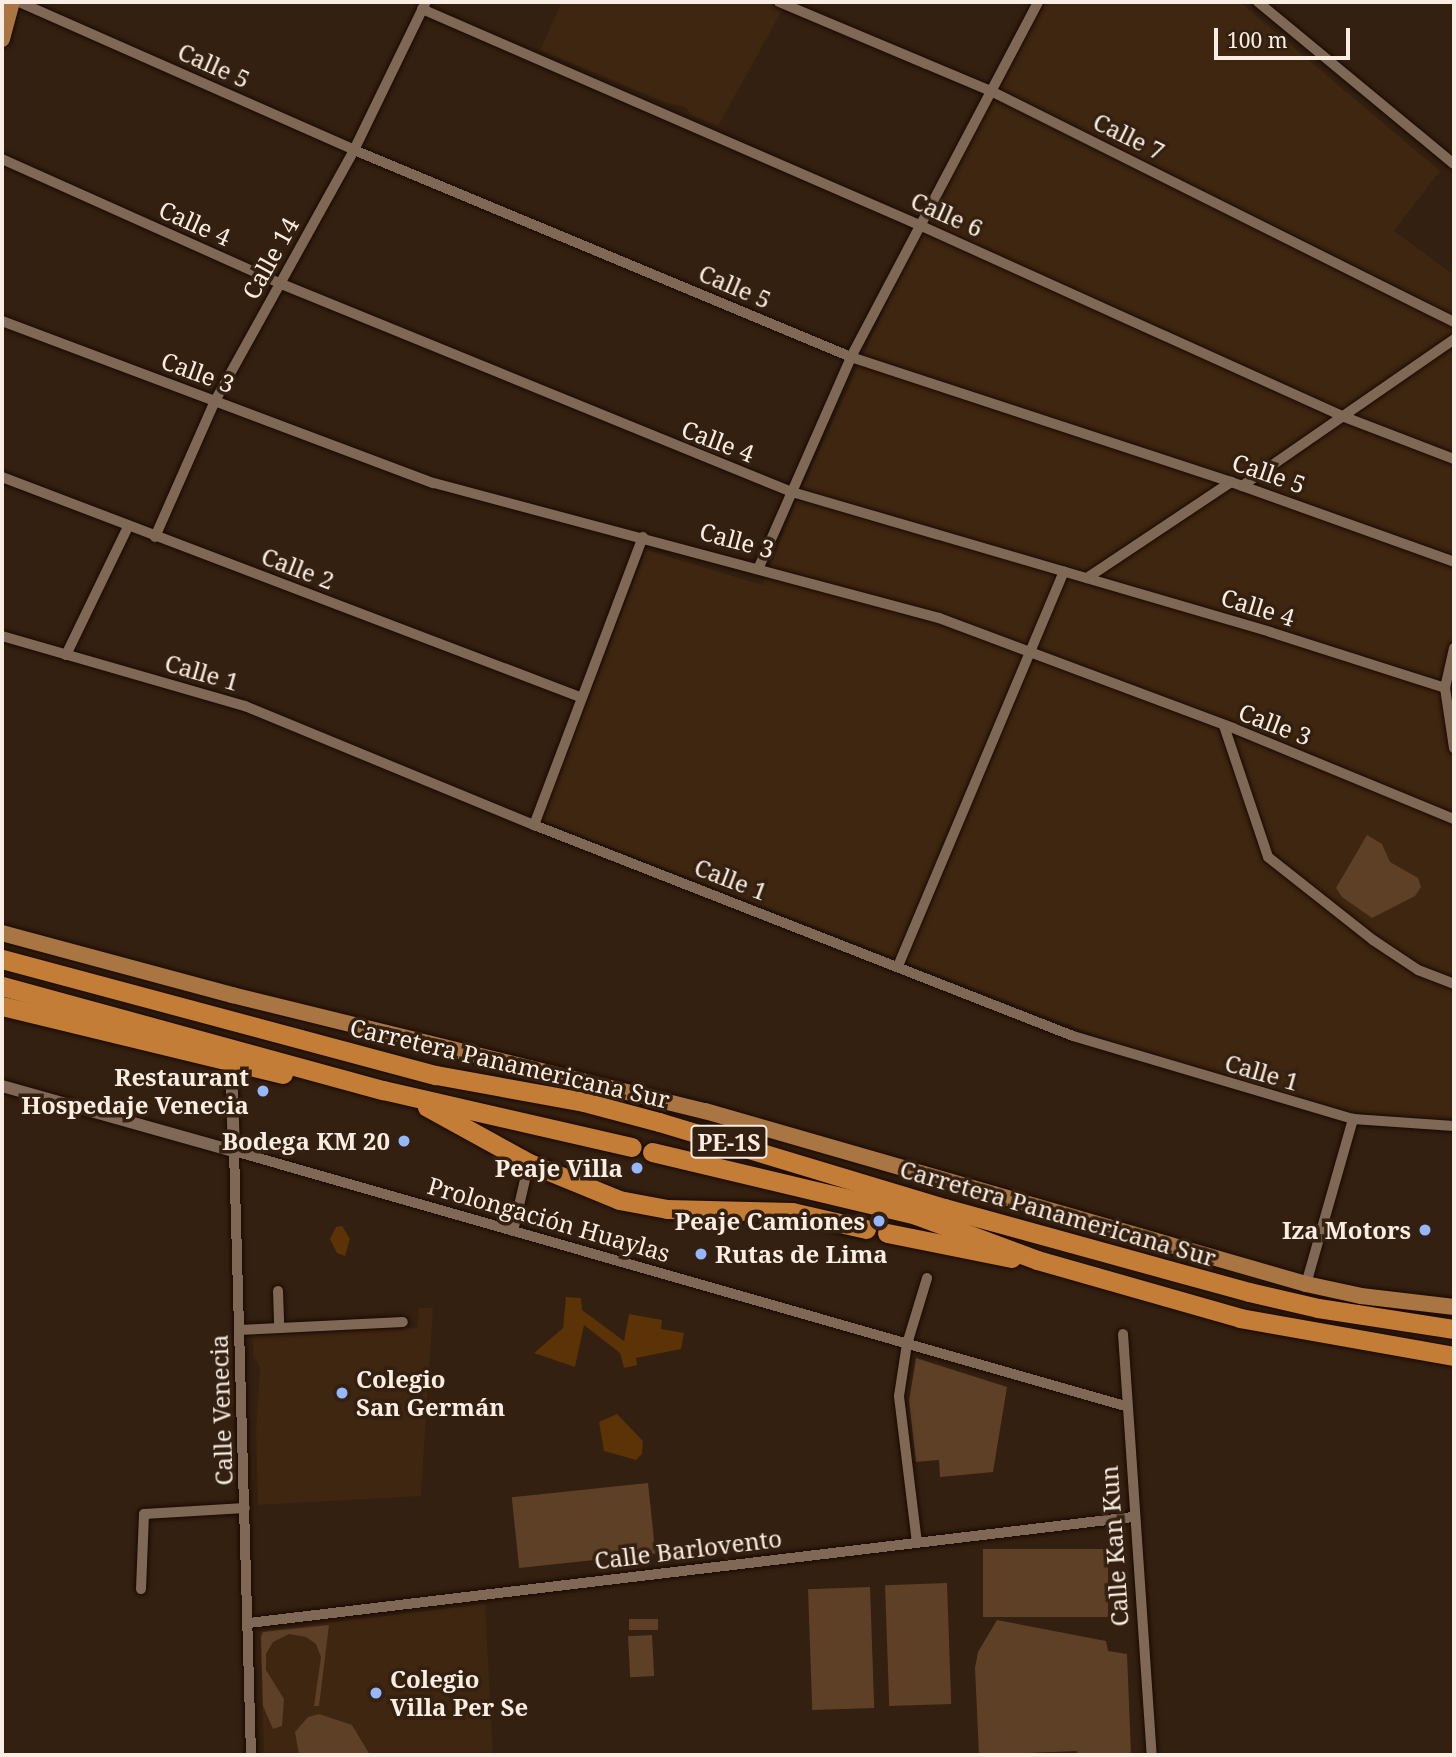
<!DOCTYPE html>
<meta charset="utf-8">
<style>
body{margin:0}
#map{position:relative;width:1456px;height:1757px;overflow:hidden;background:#332010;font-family:"Noto Serif",serif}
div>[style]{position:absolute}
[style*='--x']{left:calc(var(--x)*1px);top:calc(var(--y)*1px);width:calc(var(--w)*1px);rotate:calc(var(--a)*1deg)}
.built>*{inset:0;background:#3e2610}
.green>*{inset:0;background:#5d4026;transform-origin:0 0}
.water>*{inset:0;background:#5b3306}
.roads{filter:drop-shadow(0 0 2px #1a0900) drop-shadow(0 0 2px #1a0900)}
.minor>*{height:10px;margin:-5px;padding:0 5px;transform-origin:5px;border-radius:5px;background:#7f6956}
.tertiary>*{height:12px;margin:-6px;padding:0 6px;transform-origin:6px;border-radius:6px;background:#7f6956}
.primary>*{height:16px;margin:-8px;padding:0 8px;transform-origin:8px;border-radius:8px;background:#a87543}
.motorway>*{height:19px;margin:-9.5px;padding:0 9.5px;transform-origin:9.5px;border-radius:9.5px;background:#c47d36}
.dots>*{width:19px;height:19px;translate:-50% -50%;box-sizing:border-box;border:4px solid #332010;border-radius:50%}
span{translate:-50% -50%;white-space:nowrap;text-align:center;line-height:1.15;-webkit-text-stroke:7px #332010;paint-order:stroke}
.shield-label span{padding:2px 5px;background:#332010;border:2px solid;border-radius:5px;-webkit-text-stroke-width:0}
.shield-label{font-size:23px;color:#faede3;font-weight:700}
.street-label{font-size:24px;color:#faede3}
.poi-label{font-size:24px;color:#faede3;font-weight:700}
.right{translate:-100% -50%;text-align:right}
.left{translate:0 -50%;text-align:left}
.frame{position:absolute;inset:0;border:4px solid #faede3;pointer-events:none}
.scale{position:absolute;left:1214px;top:28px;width:136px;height:32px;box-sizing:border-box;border:4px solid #faede3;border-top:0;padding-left:9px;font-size:21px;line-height:24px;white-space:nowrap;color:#faede3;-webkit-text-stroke:5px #332010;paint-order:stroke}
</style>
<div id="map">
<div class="built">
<i style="clip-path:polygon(562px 2px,770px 2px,784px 7px,718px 126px,690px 114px,686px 107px,667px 103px,540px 50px)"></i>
<i style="clip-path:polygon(1045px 2px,1240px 2px,1440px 171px,1394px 231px,1454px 275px,1454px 1121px,1333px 1110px,1121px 1045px,541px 820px,646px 550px,763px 585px,795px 504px,919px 233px)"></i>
<i style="clip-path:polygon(419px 1308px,433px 1308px,421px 1496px,258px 1505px,256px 1429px,260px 1367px,253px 1355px,252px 1333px,417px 1328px)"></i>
<i style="clip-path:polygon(485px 1604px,493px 1755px,264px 1755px,260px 1631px)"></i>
</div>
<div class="green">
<i style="clip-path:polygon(1367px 835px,1382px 844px,1390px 862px,1418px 878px,1421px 887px,1415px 896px,1372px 918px,1342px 897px,1336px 888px)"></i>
<i style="clip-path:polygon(916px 1358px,1007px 1387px,993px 1472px,940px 1477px,939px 1460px,916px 1462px,909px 1401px)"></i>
<i style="left:648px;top:1483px;width:71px;height:137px;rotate:84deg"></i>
<i style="left:983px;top:1549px;width:125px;height:68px"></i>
<i style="left:947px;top:1583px;width:121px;height:62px;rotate:88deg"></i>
<i style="left:870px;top:1587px;width:121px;height:62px;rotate:88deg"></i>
<i style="left:658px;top:1619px;width:11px;height:29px;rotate:90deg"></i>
<i style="clip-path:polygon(997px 1620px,1106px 1641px,1108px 1651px,1127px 1654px,1131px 1754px,1077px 1755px,1077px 1751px,979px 1755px,975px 1668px,978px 1652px)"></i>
<i style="clip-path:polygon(329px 1625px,319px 1706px,314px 1706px,321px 1657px,316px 1644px,306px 1637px,289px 1634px,273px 1642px,266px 1654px,266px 1670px,284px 1699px,282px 1726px,273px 1729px,263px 1706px,261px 1637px,263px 1632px)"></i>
<i style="left:652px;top:1635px;width:41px;height:24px;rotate:87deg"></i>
<i style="clip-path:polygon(319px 1714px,352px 1725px,370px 1755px,299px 1755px,295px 1732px,308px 1717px)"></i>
</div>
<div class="water">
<i style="clip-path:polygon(342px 1226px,350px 1239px,345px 1256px,337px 1253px,330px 1239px,336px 1227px)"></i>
<i style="clip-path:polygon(566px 1297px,581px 1298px,582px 1310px,624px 1341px,629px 1314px,662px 1320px,661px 1329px,684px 1333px,681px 1349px,636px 1358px,637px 1365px,624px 1368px,620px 1353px,584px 1325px,575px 1367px,534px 1353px,563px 1328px)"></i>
<i style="clip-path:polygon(617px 1414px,643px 1441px,642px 1454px,636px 1460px,604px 1451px,599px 1422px)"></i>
</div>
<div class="roads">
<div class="minor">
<i style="--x:19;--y:2;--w:366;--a:23.8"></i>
<i style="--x:354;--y:150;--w:538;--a:22.61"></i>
<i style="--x:851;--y:357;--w:400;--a:18.2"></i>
<i style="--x:1231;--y:482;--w:237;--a:19.7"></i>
<i style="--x:779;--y:2;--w:230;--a:22.8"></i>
<i style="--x:991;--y:91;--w:517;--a:26.52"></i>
<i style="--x:1258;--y:2;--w:254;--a:39.6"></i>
<i style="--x:422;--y:9;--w:540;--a:23.48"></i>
<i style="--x:917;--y:224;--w:466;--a:24.3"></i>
<i style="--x:1342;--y:416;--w:120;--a:21"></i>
<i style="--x:2;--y:159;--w:303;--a:24.1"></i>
<i style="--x:279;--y:283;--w:554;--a:22.17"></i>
<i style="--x:792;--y:492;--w:498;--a:16.3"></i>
<i style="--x:1270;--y:632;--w:184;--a:17.7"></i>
<i style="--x:2;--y:321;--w:461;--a:20.6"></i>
<i style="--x:434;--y:483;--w:523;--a:14.97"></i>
<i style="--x:939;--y:618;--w:314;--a:20.5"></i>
<i style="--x:1233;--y:728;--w:239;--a:22.4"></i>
<i style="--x:2;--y:477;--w:618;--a:20.84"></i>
<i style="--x:1242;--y:486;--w:258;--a:-34.7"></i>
<i style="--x:155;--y:537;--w:149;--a:-66.2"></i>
<i style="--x:215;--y:401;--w:287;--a:-61"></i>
<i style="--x:354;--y:150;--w:165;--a:-64.1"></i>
<i style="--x:759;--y:567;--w:229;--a:-66.3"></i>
<i style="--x:851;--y:357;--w:401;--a:-62.2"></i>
<i style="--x:1087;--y:578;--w:173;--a:-33.7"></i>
<i style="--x:2;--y:636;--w:253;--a:16.1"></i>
<i style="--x:245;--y:706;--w:313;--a:22.4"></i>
<i style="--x:534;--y:825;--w:579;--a:21.38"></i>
<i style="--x:1073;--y:1036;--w:292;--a:16.5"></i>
<i style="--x:1353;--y:1119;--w:101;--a:4"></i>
<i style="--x:1454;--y:648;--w:41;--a:102.7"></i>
<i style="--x:1445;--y:688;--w:61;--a:81.5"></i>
<i style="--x:66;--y:655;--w:142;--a:-64.2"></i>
<i style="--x:1224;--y:726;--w:138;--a:71.4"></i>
<i style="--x:1268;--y:857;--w:134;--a:38.3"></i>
<i style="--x:1373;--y:940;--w:54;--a:33.7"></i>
<i style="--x:1418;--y:970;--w:39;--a:21"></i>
<i style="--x:534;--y:825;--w:308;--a:-69.3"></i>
<i style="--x:898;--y:966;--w:428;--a:-67.2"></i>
<i style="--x:513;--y:1231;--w:70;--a:-76.8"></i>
<i style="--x:1306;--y:1284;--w:172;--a:-74.1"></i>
<i style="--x:278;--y:1291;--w:37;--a:88"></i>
<i style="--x:239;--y:1330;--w:164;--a:-2.8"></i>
<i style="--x:1123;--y:1334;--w:422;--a:86.1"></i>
<i style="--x:917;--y:1543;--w:148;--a:-97"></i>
<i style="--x:899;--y:1396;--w:53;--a:-81.3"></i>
<i style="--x:907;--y:1344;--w:69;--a:-73.1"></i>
<i style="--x:141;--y:1589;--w:75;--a:-87.7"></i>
<i style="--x:144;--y:1514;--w:101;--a:-3.4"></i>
<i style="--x:249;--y:1623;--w:890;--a:-6.84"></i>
<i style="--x:251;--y:1755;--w:604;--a:-91.61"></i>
<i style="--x:234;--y:1151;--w:927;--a:15.97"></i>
</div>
<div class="tertiary">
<i style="--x:2;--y:1086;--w:241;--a:15.7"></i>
<i style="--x:234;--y:1151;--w:87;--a:-92"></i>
</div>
<div class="primary">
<i style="--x:2;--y:39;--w:38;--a:-75"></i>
<i style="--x:2;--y:933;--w:238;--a:15.1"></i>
<i style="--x:232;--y:995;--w:487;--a:13.8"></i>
<i style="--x:705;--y:1111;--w:625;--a:16.06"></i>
<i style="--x:1306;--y:1284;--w:56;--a:12.3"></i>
<i style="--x:1361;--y:1296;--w:94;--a:6.7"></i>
</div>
<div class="motorway">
<i style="--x:2;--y:959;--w:449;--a:15"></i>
<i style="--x:436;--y:1075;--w:150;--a:10.3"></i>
<i style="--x:584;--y:1102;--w:78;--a:14.9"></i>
<i style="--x:659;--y:1122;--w:298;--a:16.8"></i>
<i style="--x:944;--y:1208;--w:316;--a:15.4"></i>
<i style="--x:1249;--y:1292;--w:71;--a:13.1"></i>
<i style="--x:1318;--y:1308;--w:138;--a:8.8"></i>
<i style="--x:2;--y:986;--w:395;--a:15.3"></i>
<i style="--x:383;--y:1090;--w:255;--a:12.9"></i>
<i style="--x:2;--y:1006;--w:289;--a:13.6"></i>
<i style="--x:427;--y:1107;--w:116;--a:28.8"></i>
<i style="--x:529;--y:1163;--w:97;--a:22.3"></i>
<i style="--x:619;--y:1200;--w:49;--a:10.6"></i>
<i style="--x:667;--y:1209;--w:125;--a:1.4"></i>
<i style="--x:792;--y:1212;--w:76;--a:12.9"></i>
<i style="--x:652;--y:1152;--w:271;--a:13.4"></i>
<i style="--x:916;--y:1215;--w:129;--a:20.4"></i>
<i style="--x:1037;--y:1260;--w:211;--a:15.9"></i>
<i style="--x:1240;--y:1318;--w:217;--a:10.1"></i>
<i style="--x:887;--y:1233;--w:127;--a:11.3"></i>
</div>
</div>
<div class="dots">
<i style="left:263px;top:1091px;background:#94b7fd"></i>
<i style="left:404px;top:1141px;background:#94b7fd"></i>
<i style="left:637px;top:1168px;background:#94b7fd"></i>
<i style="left:879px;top:1221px;background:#94b7fd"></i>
<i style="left:1425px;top:1230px;background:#94b7fd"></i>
<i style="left:701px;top:1254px;background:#94b7fd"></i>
<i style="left:342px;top:1393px;background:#94b7fd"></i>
<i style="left:376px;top:1693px;background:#94b7fd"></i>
</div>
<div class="shield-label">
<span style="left:729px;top:1142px">PE-1S</span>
</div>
<div class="street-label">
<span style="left:214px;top:65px;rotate:24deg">Calle 5</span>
<span style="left:1129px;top:136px;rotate:26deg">Calle 7</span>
<span style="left:947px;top:214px;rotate:24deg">Calle 6</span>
<span style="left:195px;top:223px;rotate:24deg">Calle 4</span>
<span style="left:270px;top:258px;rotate:-61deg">Calle 14</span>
<span style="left:735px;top:286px;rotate:23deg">Calle 5</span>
<span style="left:198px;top:372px;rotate:20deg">Calle 3</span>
<span style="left:718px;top:441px;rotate:21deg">Calle 4</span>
<span style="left:1269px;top:473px;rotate:19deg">Calle 5</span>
<span style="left:737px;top:540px;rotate:15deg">Calle 3</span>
<span style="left:298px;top:568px;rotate:21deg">Calle 2</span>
<span style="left:1258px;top:607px;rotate:17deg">Calle 4</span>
<span style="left:202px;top:672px;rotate:16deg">Calle 1</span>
<span style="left:1275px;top:724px;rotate:21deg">Calle 3</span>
<span style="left:731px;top:879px;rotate:21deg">Calle 1</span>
<span style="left:510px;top:1063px;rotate:13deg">Carretera Panamericana Sur</span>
<span style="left:1262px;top:1072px;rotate:16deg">Calle 1</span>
<span style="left:1058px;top:1213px;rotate:16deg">Carretera Panamericana Sur</span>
<span style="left:549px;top:1219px;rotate:16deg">Prolongación Huaylas</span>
<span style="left:221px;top:1410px;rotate:-92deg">Calle Venecia</span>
<span style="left:1114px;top:1546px;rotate:-94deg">Calle Kan Kun</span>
<span style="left:688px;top:1549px;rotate:-7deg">Calle Barlovento</span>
</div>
<div class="poi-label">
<span class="right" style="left:249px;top:1091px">Restaurant<br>Hospedaje Venecia</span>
<span class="right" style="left:390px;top:1141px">Bodega KM 20</span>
<span class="right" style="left:623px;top:1168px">Peaje Villa</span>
<span class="right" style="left:865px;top:1221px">Peaje Camiones</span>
<span class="right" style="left:1411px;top:1230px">Iza Motors</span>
<span class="left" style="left:715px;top:1254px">Rutas de Lima</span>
<span class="left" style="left:356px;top:1393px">Colegio<br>San Germán</span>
<span class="left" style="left:390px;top:1693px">Colegio<br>Villa Per Se</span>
</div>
<div class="frame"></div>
<div class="scale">100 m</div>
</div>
